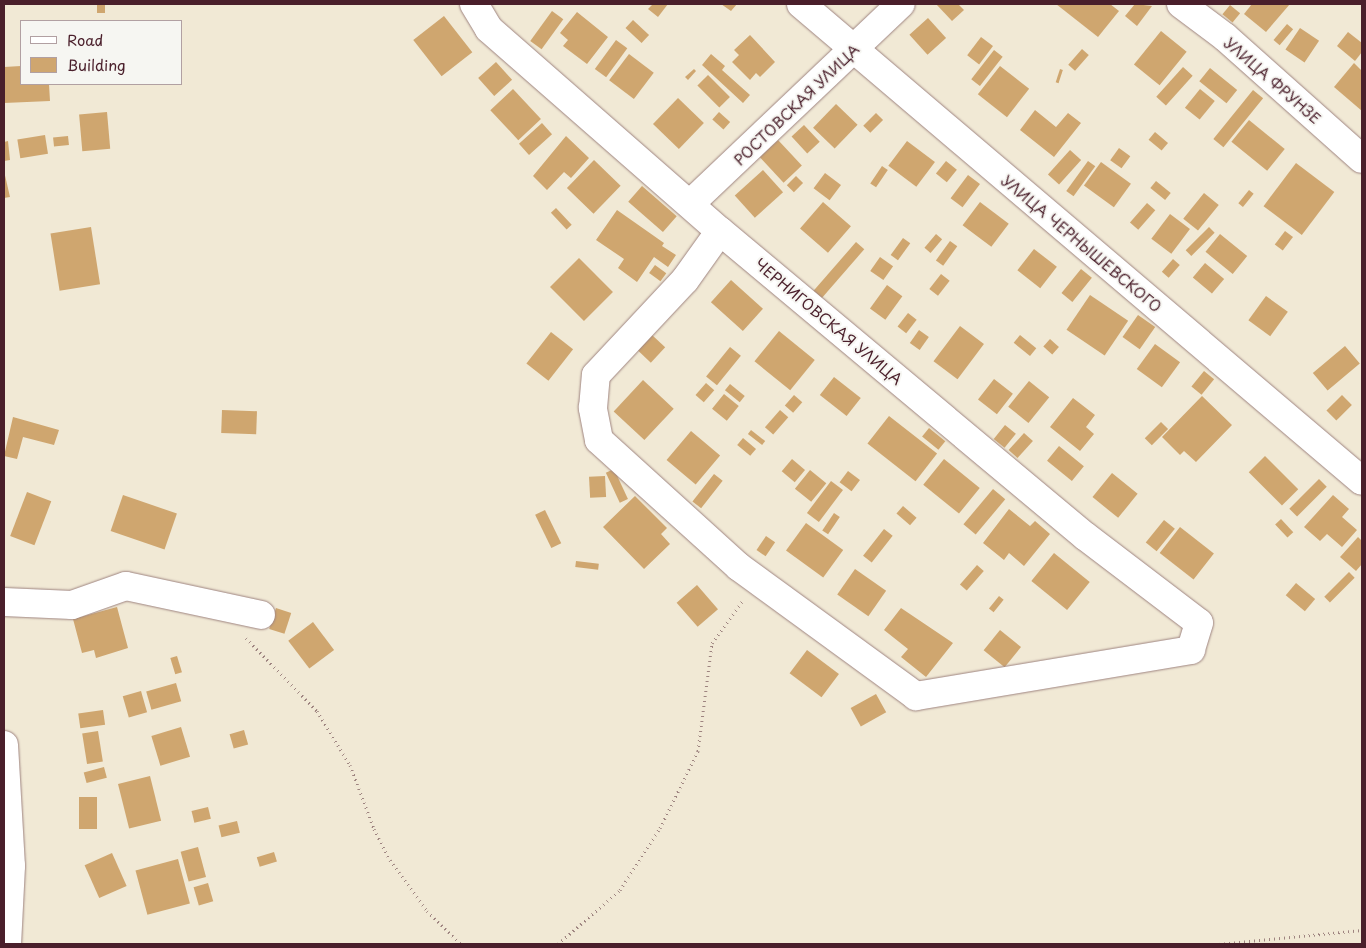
<!DOCTYPE html>
<meta charset="utf-8">
<style>
body{margin:0}
#map{position:relative;width:1366px;height:948px;overflow:hidden;background:#f1e9d5;font-family:"Playpen Sans",sans-serif}
div>[style]{position:absolute}
[style*='--x']{left:calc(var(--x)*1px);top:calc(var(--y)*1px);width:calc(var(--w)*1px);rotate:calc(var(--a)*1deg)}
.building>*{inset:0;background:#cfa66f;transform-origin:0 0}
.path>*{height:3px;margin-top:-1.5px;transform-origin:0;background:repeating-linear-gradient(90deg,#9e8480 0 1px,transparent 0 5px)}
.roads{filter:drop-shadow(0 0 1px #9e8480) drop-shadow(0 0 1px #9e8480)}
.minor>*{height:28px;margin:-14px;padding:0 14px;transform-origin:14px;border-radius:14px;background:#fff}
span{translate:-50% -50%;white-space:nowrap;text-align:center;line-height:1.15;-webkit-text-stroke:4px #f6f6f2;paint-order:stroke}
.street-label{font-size:15px;color:#4a1f2b}
.frame{position:absolute;inset:0;border:5px solid #4a1f2b;pointer-events:none}
.legend{position:absolute;left:20px;top:20px;width:162px;height:65px;box-sizing:border-box;background:#f6f6f2;border:1px solid #b1a0a2;margin:0;padding:6px 9px;list-style:none;font-size:15px;color:#4a1f2b}
.legend li{display:flex;align-items:center;gap:10px;height:25px}
.legend b{width:25px;border:1px solid #b1a0a2}
</style>
<div id="map">
<div class="building">
<i style="left:97px;top:4px;width:8px;height:9px"></i>
<i style="clip-path:polygon(653px 4px,668px 4px,658px 17px,648px 9px)"></i>
<i style="clip-path:polygon(721px 4px,737px 4px,731px 11px)"></i>
<i style="clip-path:polygon(936px 4px,958px 4px,964px 10px,952px 21px)"></i>
<i style="clip-path:polygon(1056px 4px,1110px 4px,1119px 11px,1098px 37px)"></i>
<i style="clip-path:polygon(1135px 4px,1152px 6px,1137px 26px,1125px 16px)"></i>
<i style="clip-path:polygon(1252px 4px,1290px 4px,1266px 32px,1244px 14px)"></i>
<i style="left:1230px;top:5px;width:13px;height:12px;rotate:39deg"></i>
<i style="left:552px;top:11px;width:14px;height:37px;rotate:36deg"></i>
<i style="clip-path:polygon(577px 12px,608px 37px,587px 64px,563px 46px,568px 40px,560px 33px)"></i>
<i style="left:444px;top:16px;width:46px;height:39px;rotate:52deg"></i>
<i style="left:928px;top:18px;width:27px;height:25px;rotate:48deg"></i>
<i style="left:633px;top:20px;width:22px;height:11px;rotate:43deg"></i>
<i style="left:1287px;top:24px;width:8px;height:21px;rotate:40deg"></i>
<i style="left:1300px;top:28px;width:23px;height:26px;rotate:34deg"></i>
<i style="left:1161px;top:31px;width:33px;height:43px;rotate:39deg"></i>
<i style="clip-path:polygon(1348px 32px,1362px 43px,1362px 52px,1355px 61px,1337px 46px)"></i>
<i style="clip-path:polygon(750px 35px,775px 62px,760px 77px,756px 73px,750px 80px,732px 62px,739px 55px,734px 50px)"></i>
<i style="left:981px;top:37px;width:15px;height:23px;rotate:37deg"></i>
<i style="left:616px;top:40px;width:14px;height:36px;rotate:36deg"></i>
<i style="left:1082px;top:49px;width:9px;height:21px;rotate:41deg"></i>
<i style="left:994px;top:50px;width:11px;height:37px;rotate:38deg"></i>
<i style="left:629px;top:54px;width:31px;height:33px;rotate:37deg"></i>
<i style="clip-path:polygon(711px 54px,725px 66px,722px 70px,750px 95px,743px 103px,702px 65px)"></i>
<i style="left:496px;top:62px;width:24px;height:24px;rotate:48deg"></i>
<i style="clip-path:polygon(1354px 63px,1362px 71px,1362px 111px,1334px 87px)"></i>
<i style="clip-path:polygon(21px 66px,21px 84px,49px 84px,50px 101px,4px 103px,4px 67px)"></i>
<i style="left:1000px;top:66px;width:37px;height:36px;rotate:38deg"></i>
<i style="left:1183px;top:67px;width:13px;height:40px;rotate:42deg"></i>
<i style="left:1210px;top:68px;width:35px;height:17px;rotate:39deg"></i>
<i style="clip-path:polygon(694px 69px,696px 71px,688px 80px,685px 77px)"></i>
<i style="left:1060px;top:69px;width:3px;height:14px;rotate:18deg"></i>
<i style="left:708px;top:75px;width:31px;height:15px;rotate:45deg"></i>
<i style="left:513px;top:89px;width:41px;height:31px;rotate:47deg"></i>
<i style="left:1200px;top:89px;width:19px;height:24px;rotate:39deg"></i>
<i style="left:1253px;top:90px;width:13px;height:63px;rotate:39deg"></i>
<i style="left:678px;top:98px;width:36px;height:36px;rotate:44deg"></i>
<i style="left:836px;top:104px;width:30px;height:33px;rotate:44deg"></i>
<i style="clip-path:polygon(1035px 110px,1056px 127px,1068px 113px,1081px 123px,1054px 157px,1020px 130px)"></i>
<i style="left:107px;top:112px;width:37px;height:28px;rotate:85deg"></i>
<i style="left:719px;top:112px;width:15px;height:10px;rotate:42deg"></i>
<i style="left:876px;top:113px;width:10px;height:18px;rotate:45deg"></i>
<i style="left:1249px;top:120px;width:46px;height:28px;rotate:39deg"></i>
<i style="left:542px;top:123px;width:15px;height:31px;rotate:48deg"></i>
<i style="left:804px;top:125px;width:23px;height:17px;rotate:47deg"></i>
<i style="left:1155px;top:132px;width:17px;height:10px;rotate:40deg"></i>
<i style="left:45px;top:135px;width:19px;height:28px;rotate:81deg"></i>
<i style="left:68px;top:136px;width:9px;height:15px;rotate:84deg"></i>
<i style="clip-path:polygon(566px 136px,589px 158px,571px 178px,564px 172px,547px 190px,533px 176px)"></i>
<i style="left:778px;top:140px;width:35px;height:25px;rotate:47deg"></i>
<i style="clip-path:polygon(8px 141px,10px 160px,4px 161px,4px 142px)"></i>
<i style="left:907px;top:141px;width:35px;height:31px;rotate:37deg"></i>
<i style="left:1119px;top:148px;width:14px;height:15px;rotate:36deg"></i>
<i style="left:1070px;top:150px;width:15px;height:33px;rotate:42deg"></i>
<i style="left:594px;top:160px;width:37px;height:39px;rotate:44deg"></i>
<i style="left:946px;top:161px;width:14px;height:16px;rotate:39deg"></i>
<i style="left:1088px;top:161px;width:9px;height:37px;rotate:36deg"></i>
<i style="left:1101px;top:162px;width:37px;height:29px;rotate:36deg"></i>
<i style="left:1296px;top:163px;width:48px;height:54px;rotate:37deg"></i>
<i style="left:882px;top:166px;width:7px;height:21px;rotate:34deg"></i>
<i style="left:763px;top:170px;width:30px;height:38px;rotate:48deg"></i>
<i style="clip-path:polygon(4px 171px,10px 197px,4px 198px)"></i>
<i style="left:825px;top:173px;width:20px;height:19px;rotate:37deg"></i>
<i style="left:968px;top:175px;width:15px;height:29px;rotate:37deg"></i>
<i style="left:796px;top:176px;width:10px;height:13px;rotate:45deg"></i>
<i style="left:1156px;top:181px;width:19px;height:9px;rotate:39deg"></i>
<i style="left:642px;top:186px;width:46px;height:21px;rotate:41deg"></i>
<i style="left:1249px;top:190px;width:6px;height:17px;rotate:39deg"></i>
<i style="left:1204px;top:193px;width:19px;height:33px;rotate:39deg"></i>
<i style="left:823px;top:202px;width:37px;height:35px;rotate:41deg"></i>
<i style="left:980px;top:202px;width:36px;height:29px;rotate:37deg"></i>
<i style="left:1147px;top:203px;width:11px;height:26px;rotate:41deg"></i>
<i style="left:556px;top:208px;width:23px;height:7px;rotate:47deg"></i>
<i style="clip-path:polygon(617px 210px,664px 243px,662px 246px,676px 255px,668px 267px,654px 257px,637px 282px,618px 268px,624px 259px,596px 240px)"></i>
<i style="left:1170px;top:214px;width:25px;height:31px;rotate:37deg"></i>
<i style="left:91px;top:227px;width:58px;height:41px;rotate:81deg"></i>
<i style="left:1209px;top:227px;width:8px;height:33px;rotate:45deg"></i>
<i style="left:1285px;top:231px;width:10px;height:17px;rotate:37deg"></i>
<i style="left:936px;top:234px;width:8px;height:18px;rotate:40deg"></i>
<i style="left:1220px;top:234px;width:35px;height:23px;rotate:39deg"></i>
<i style="left:903px;top:238px;width:9px;height:21px;rotate:36deg"></i>
<i style="left:950px;top:241px;width:9px;height:24px;rotate:36deg"></i>
<i style="left:856px;top:242px;width:11px;height:65px;rotate:41deg"></i>
<i style="left:1034px;top:249px;width:29px;height:27px;rotate:38deg"></i>
<i style="left:880px;top:257px;width:16px;height:17px;rotate:35deg"></i>
<i style="left:579px;top:258px;width:48px;height:41px;rotate:45deg"></i>
<i style="left:1173px;top:259px;width:9px;height:17px;rotate:41deg"></i>
<i style="left:1205px;top:263px;width:25px;height:19px;rotate:40deg"></i>
<i style="left:655px;top:265px;width:14px;height:10px;rotate:36deg"></i>
<i style="left:1081px;top:269px;width:14px;height:31px;rotate:39deg"></i>
<i style="left:941px;top:274px;width:11px;height:19px;rotate:38deg"></i>
<i style="left:731px;top:280px;width:43px;height:30px;rotate:42deg"></i>
<i style="left:887px;top:285px;width:19px;height:29px;rotate:36deg"></i>
<i style="left:1090px;top:295px;width:46px;height:42px;rotate:34deg"></i>
<i style="left:1266px;top:296px;width:27px;height:30px;rotate:36deg"></i>
<i style="left:908px;top:313px;width:11px;height:17px;rotate:38deg"></i>
<i style="left:1138px;top:315px;width:21px;height:27px;rotate:35deg"></i>
<i style="left:960px;top:326px;width:30px;height:44px;rotate:37deg"></i>
<i style="left:919px;top:330px;width:12px;height:16px;rotate:35deg"></i>
<i style="left:779px;top:331px;width:46px;height:39px;rotate:39deg"></i>
<i style="left:551px;top:332px;width:28px;height:40px;rotate:38deg"></i>
<i style="left:652px;top:335px;width:18px;height:21px;rotate:43deg"></i>
<i style="left:1020px;top:335px;width:21px;height:10px;rotate:39deg"></i>
<i style="left:1050px;top:339px;width:12px;height:10px;rotate:42deg"></i>
<i style="left:1155px;top:344px;width:31px;height:31px;rotate:36deg"></i>
<i style="left:1345px;top:346px;width:23px;height:42px;rotate:50deg"></i>
<i style="left:730px;top:347px;width:14px;height:38px;rotate:39deg"></i>
<i style="left:1204px;top:371px;width:13px;height:20px;rotate:39deg"></i>
<i style="left:834px;top:377px;width:34px;height:23px;rotate:38deg"></i>
<i style="left:994px;top:379px;width:24px;height:26px;rotate:38deg"></i>
<i style="left:643px;top:380px;width:42px;height:43px;rotate:43deg"></i>
<i style="left:1029px;top:381px;width:26px;height:33px;rotate:39deg"></i>
<i style="left:706px;top:383px;width:11px;height:16px;rotate:41deg"></i>
<i style="left:730px;top:384px;width:19px;height:8px;rotate:39deg"></i>
<i style="left:724px;top:394px;width:19px;height:19px;rotate:39deg"></i>
<i style="left:794px;top:395px;width:11px;height:14px;rotate:41deg"></i>
<i style="left:1342px;top:395px;width:14px;height:22px;rotate:45deg"></i>
<i style="clip-path:polygon(1202px 396px,1232px 425px,1196px 462px,1184px 451px,1180px 455px,1162px 437px)"></i>
<i style="clip-path:polygon(1073px 398px,1095px 415px,1086px 427px,1094px 434px,1080px 451px,1050px 427px)"></i>
<i style="left:222px;top:410px;width:35px;height:23px;rotate:2deg"></i>
<i style="left:780px;top:410px;width:11px;height:23px;rotate:41deg"></i>
<i style="left:889px;top:416px;width:61px;height:35px;rotate:38deg"></i>
<i style="clip-path:polygon(13px 417px,59px 430px,54px 445px,23px 437px,17px 459px,4px 456px)"></i>
<i style="left:1161px;top:422px;width:10px;height:23px;rotate:45deg"></i>
<i style="left:1005px;top:425px;width:14px;height:18px;rotate:39deg"></i>
<i style="left:929px;top:428px;width:21px;height:11px;rotate:39deg"></i>
<i style="left:751px;top:430px;width:18px;height:5px;rotate:38deg"></i>
<i style="left:691px;top:431px;width:38px;height:38px;rotate:40deg"></i>
<i style="left:1024px;top:433px;width:12px;height:23px;rotate:42deg"></i>
<i style="left:743px;top:438px;width:17px;height:9px;rotate:40deg"></i>
<i style="left:1059px;top:446px;width:32px;height:19px;rotate:39deg"></i>
<i style="left:1265px;top:456px;width:47px;height:23px;rotate:45deg"></i>
<i style="left:792px;top:459px;width:17px;height:16px;rotate:40deg"></i>
<i style="left:944px;top:459px;width:46px;height:33px;rotate:39deg"></i>
<i style="left:614px;top:469px;width:33px;height:9px;rotate:65deg"></i>
<i style="left:810px;top:470px;width:21px;height:24px;rotate:39deg"></i>
<i style="left:848px;top:471px;width:15px;height:14px;rotate:37deg"></i>
<i style="left:1112px;top:473px;width:33px;height:31px;rotate:39deg"></i>
<i style="left:714px;top:474px;width:11px;height:35px;rotate:38deg"></i>
<i style="left:605px;top:476px;width:21px;height:16px;rotate:87deg"></i>
<i style="left:1319px;top:479px;width:11px;height:42px;rotate:45deg"></i>
<i style="left:831px;top:481px;width:15px;height:40px;rotate:37deg"></i>
<i style="left:993px;top:489px;width:16px;height:46px;rotate:40deg"></i>
<i style="left:27px;top:492px;width:26px;height:47px;rotate:21deg"></i>
<i style="left:123px;top:495px;width:57px;height:38px;rotate:19deg"></i>
<i style="clip-path:polygon(1333px 495px,1349px 509px,1342px 517px,1357px 530px,1342px 547px,1327px 534px,1320px 541px,1304px 527px)"></i>
<i style="clip-path:polygon(635px 496px,667px 528px,661px 534px,670px 544px,644px 569px,603px 527px)"></i>
<i style="left:903px;top:506px;width:18px;height:10px;rotate:41deg"></i>
<i style="clip-path:polygon(1009px 509px,1030px 526px,1035px 521px,1050px 534px,1024px 566px,1009px 553px,1004px 560px,983px 543px)"></i>
<i style="left:545px;top:510px;width:37px;height:11px;rotate:64deg"></i>
<i style="left:834px;top:513px;width:7px;height:21px;rotate:34deg"></i>
<i style="left:1281px;top:519px;width:18px;height:8px;rotate:47deg"></i>
<i style="left:1164px;top:520px;width:14px;height:29px;rotate:39deg"></i>
<i style="left:806px;top:523px;width:46px;height:34px;rotate:36deg"></i>
<i style="left:1180px;top:527px;width:43px;height:33px;rotate:38deg"></i>
<i style="left:884px;top:529px;width:11px;height:34px;rotate:38deg"></i>
<i style="left:766px;top:536px;width:11px;height:17px;rotate:34deg"></i>
<i style="clip-path:polygon(1358px 537px,1362px 541px,1362px 564px,1356px 571px,1340px 557px)"></i>
<i style="left:1054px;top:553px;width:46px;height:36px;rotate:39deg"></i>
<i style="left:576px;top:561px;width:23px;height:6px;rotate:7deg"></i>
<i style="left:977px;top:565px;width:9px;height:26px;rotate:41deg"></i>
<i style="left:855px;top:569px;width:38px;height:31px;rotate:35deg"></i>
<i style="left:1349px;top:572px;width:8px;height:35px;rotate:45deg"></i>
<i style="left:1296px;top:583px;width:25px;height:16px;rotate:40deg"></i>
<i style="left:697px;top:585px;width:32px;height:27px;rotate:49deg"></i>
<i style="left:999px;top:596px;width:6px;height:16px;rotate:39deg"></i>
<i style="clip-path:polygon(117px 607px,128px 648px,96px 658px,94px 650px,82px 653px,73px 619px)"></i>
<i style="left:276px;top:608px;width:16px;height:22px;rotate:18deg"></i>
<i style="clip-path:polygon(901px 608px,953px 643px,926px 677px,901px 657px,908px 649px,884px 630px)"></i>
<i style="left:313px;top:622px;width:35px;height:31px;rotate:53deg"></i>
<i style="left:1000px;top:630px;width:27px;height:26px;rotate:39deg"></i>
<i style="left:807px;top:650px;width:40px;height:29px;rotate:37deg"></i>
<i style="left:177px;top:656px;width:17px;height:7px;rotate:73deg"></i>
<i style="left:176px;top:683px;width:19px;height:31px;rotate:74deg"></i>
<i style="left:141px;top:691px;width:22px;height:19px;rotate:74deg"></i>
<i style="left:876px;top:694px;width:21px;height:29px;rotate:61deg"></i>
<i style="left:103px;top:710px;width:15px;height:25px;rotate:82deg"></i>
<i style="left:181px;top:727px;width:31px;height:31px;rotate:73deg"></i>
<i style="left:244px;top:730px;width:15px;height:15px;rotate:74deg"></i>
<i style="left:98px;top:731px;width:31px;height:16px;rotate:81deg"></i>
<i style="left:104px;top:767px;width:11px;height:21px;rotate:75deg"></i>
<i style="left:150px;top:776px;width:46px;height:33px;rotate:76deg"></i>
<i style="left:79px;top:797px;width:18px;height:32px"></i>
<i style="left:208px;top:807px;width:12px;height:17px;rotate:76deg"></i>
<i style="left:237px;top:821px;width:12px;height:19px;rotate:76deg"></i>
<i style="left:198px;top:847px;width:31px;height:18px;rotate:75deg"></i>
<i style="left:274px;top:852px;width:10px;height:18px;rotate:73deg"></i>
<i style="left:112px;top:853px;width:36px;height:30px;rotate:66deg"></i>
<i style="left:178px;top:859px;width:46px;height:44px;rotate:75deg"></i>
<i style="left:208px;top:883px;width:19px;height:15px;rotate:74deg"></i>
</div>
<div class="path">
<i style="--x:246;--y:638;--w:102;--a:45.8"></i>
<i style="--x:317;--y:711;--w:63;--a:58.6"></i>
<i style="--x:350;--y:765;--w:68;--a:69.4"></i>
<i style="--x:374;--y:829;--w:35;--a:63"></i>
<i style="--x:390;--y:860;--w:63;--a:54"></i>
<i style="--x:427;--y:911;--w:47;--a:44.1"></i>
<i style="--x:558;--y:944;--w:82;--a:-41.1"></i>
<i style="--x:620;--y:890;--w:74;--a:-57.2"></i>
<i style="--x:660;--y:828;--w:86;--a:-63.7"></i>
<i style="--x:698;--y:751;--w:109;--a:-82.6"></i>
<i style="--x:712;--y:643;--w:53;--a:-54.2"></i>
<i style="--x:1219;--y:944;--w:144;--a:-5.6"></i>
</div>
<div class="roads">
<div class="minor">
<i style="--x:474;--y:4;--w:29;--a:59"></i>
<i style="--x:489;--y:29;--w:307;--a:41.2"></i>
<i style="--x:720;--y:231;--w:476;--a:39.9"></i>
<i style="--x:1085;--y:536;--w:143;--a:37.3"></i>
<i style="--x:1199;--y:623;--w:28;--a:107"></i>
<i style="--x:1191;--y:650;--w:279;--a:170.5"></i>
<i style="--x:916;--y:696;--w:219;--a:-143.9"></i>
<i style="--x:739;--y:567;--w:189;--a:-137.8"></i>
<i style="--x:599;--y:440;--w:33;--a:-101"></i>
<i style="--x:593;--y:408;--w:33;--a:-85"></i>
<i style="--x:596;--y:375;--w:130;--a:-46.9"></i>
<i style="--x:685;--y:280;--w:60;--a:-54.5"></i>
<i style="--x:801;--y:4;--w:736;--a:40.37"></i>
<i style="--x:1181;--y:4;--w:55;--a:36.9"></i>
<i style="--x:1225;--y:37;--w:183;--a:41.7"></i>
<i style="--x:691;--y:203;--w:289;--a:-43.5"></i>
<i style="--x:4;--y:602;--w:68;--a:2.5"></i>
<i style="--x:72;--y:605;--w:57;--a:-19.4"></i>
<i style="--x:126;--y:586;--w:138;--a:12.1"></i>
<i style="--x:4;--y:745;--w:121;--a:86.7"></i>
<i style="--x:11;--y:866;--w:78;--a:92.9"></i>
</div>
</div>
<div class="street-label">
<span style="left:1273px;top:80px;rotate:41deg">УЛИЦА ФРУНЗЕ</span>
<span style="left:796px;top:104px;rotate:-44deg">РОСТОВСКАЯ УЛИЦА</span>
<span style="left:1082px;top:243px;rotate:40deg">УЛИЦА ЧЕРНЫШЕВСКОГО</span>
<span style="left:829px;top:321px;rotate:40deg">ЧЕРНИГОВСКАЯ УЛИЦА</span>
</div>
<div class="frame"></div>
<ul class="legend">
<li><b style="height:6px;background:#fff"></b>Road</li>
<li><b style="height:14px;background:#cfa66f"></b>Building</li>
</ul>
</div>
